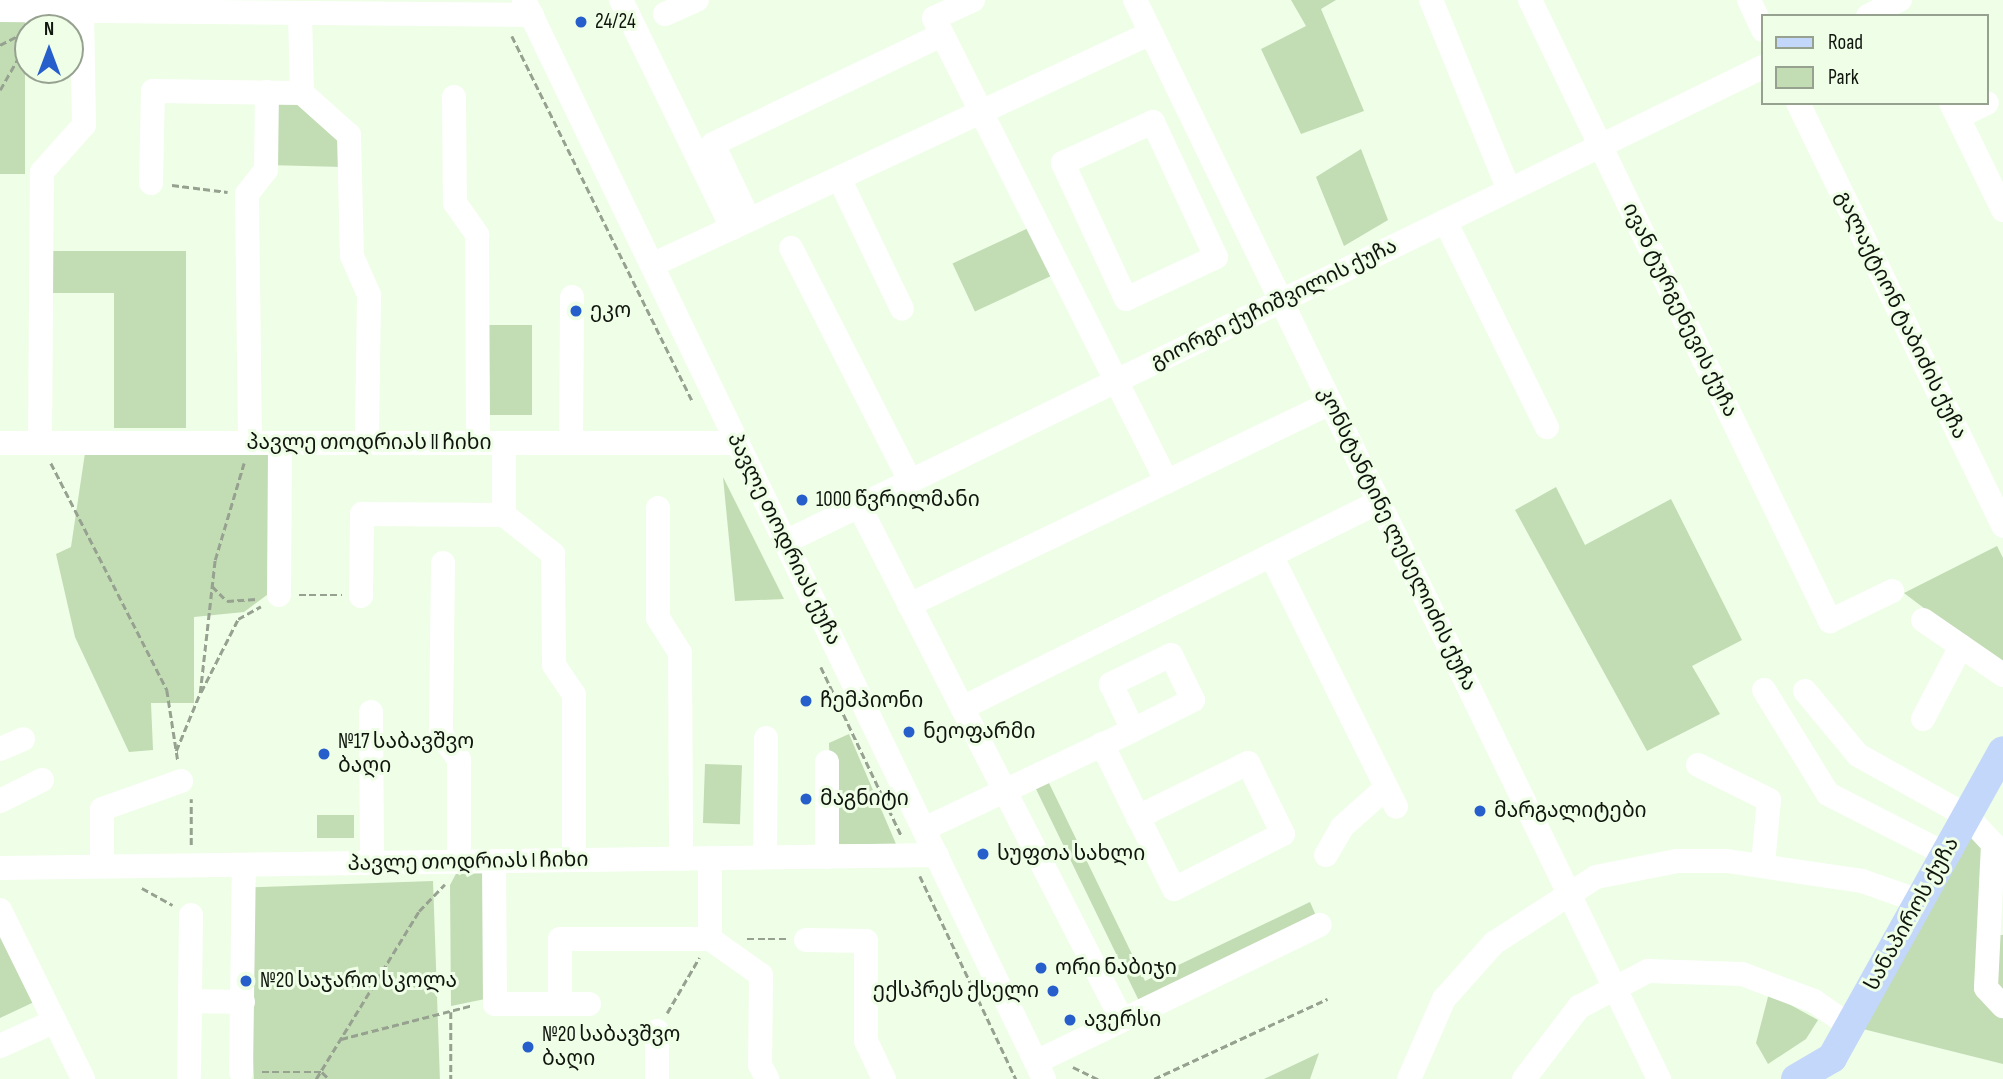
<!DOCTYPE html>
<meta charset="utf-8">
<style>
body{margin:0}
#map{position:relative;width:2003px;height:1079px;overflow:hidden;background:#effee7;font-family:"Sofia Sans Condensed","Noto Sans Georgian",sans-serif}
div>[style]{position:absolute}
[style*='--x']{left:calc(var(--x)*1px);top:calc(var(--y)*1px);width:calc(var(--w)*1px);rotate:calc(var(--a)*1deg)}
.green>*{inset:0;background:#c2dcb4;transform-origin:0 0}
.path>*{height:2.5px;margin-top:-1.25px;transform-origin:0;background:repeating-linear-gradient(90deg,#96a190 0 7px,transparent 0 10.5px)}
.minor>*{height:24px;margin:-12px;padding:0 12px;transform-origin:12px;border-radius:12px;background:#fff}
.major>*{height:30px;margin:-15px;padding:0 15px;transform-origin:15px;border-radius:15px;background:#c3d7fa}
.dots>*{width:19px;height:19px;translate:-50% -50%;box-sizing:border-box;border:4px solid #effee7;border-radius:50%}
span{translate:-50% -50%;white-space:nowrap;text-align:center;line-height:1.15;-webkit-text-stroke:6px #effee7;paint-order:stroke}
.poi-label{font-size:21px;color:#10150d}
.left{translate:0 -50%;text-align:left}
.right{translate:-100% -50%;text-align:right}
.street-label{font-size:21px;color:#10150d}
.legend{position:absolute;left:1761px;top:14px;width:228px;height:91px;box-sizing:border-box;background:#effee7;border:2px solid #96a190;margin:0;padding:9px 12px;list-style:none;font-size:21px;color:#10150d}
.legend li{display:flex;align-items:center;gap:14px;height:35px}
.legend b{width:35px;border:2px solid #96a190}
.north{position:absolute;left:14px;top:14px;width:70px;height:70px;box-sizing:border-box;background:#effee7;border:2px solid #96a190;border-radius:50%;rotate:0deg;font-size:19px;font-weight:700;line-height:28px;text-align:center;color:#10150d}
.north::after{content:'';display:block;margin:auto;width:24px;height:32px;background:#265ecb;clip-path:polygon(50% 0,100% 100%,50% 72%,0 100%)}
</style>
<div id="map">
<div class="green">
<i style="clip-path:polygon(1291px 0,1336px 0,1321px 9px,1364px 111px,1301px 134px,1261px 49px,1306px 26px)"></i>
<i style="left:0;top:21px;width:25px;height:153px"></i>
<i style="clip-path:polygon(268px 97px,299px 98px,341px 135px,342px 167px,268px 165px)"></i>
<i style="clip-path:polygon(1361px 149px,1388px 220px,1344px 246px,1316px 177px)"></i>
<i style="left:1035px;top:225px;width:53px;height:91px;rotate:65deg"></i>
<i style="clip-path:polygon(53px 251px,186px 251px,186px 428px,114px 428px,114px 293px,53px 293px)"></i>
<i style="left:487px;top:325px;width:45px;height:90px"></i>
<i style="clip-path:polygon(275px 451px,275px 589px,244px 612px,194px 617px,194px 703px,151px 703px,153px 750px,129px 752px,75px 637px,56px 554px,71px 547px,85px 453px)"></i>
<i style="clip-path:polygon(723px 477px,784px 599px,735px 601px)"></i>
<i style="clip-path:polygon(1556px 487px,1585px 545px,1671px 499px,1742px 640px,1692px 666px,1720px 714px,1647px 751px,1515px 510px)"></i>
<i style="clip-path:polygon(1997px 546px,2003px 558px,2003px 668px,1904px 593px)"></i>
<i style="clip-path:polygon(849px 734px,896px 844px,832px 844px,829px 743px)"></i>
<i style="left:705px;top:764px;width:37px;height:59px;rotate:2deg"></i>
<i style="clip-path:polygon(1048px 781px,1145px 981px,1310px 902px,1317px 918px,1140px 1003px,1035px 787px)"></i>
<i style="left:317px;top:815px;width:37px;height:23px"></i>
<i style="clip-path:polygon(1969px 824px,1987px 856px,1989px 935px,2003px 935px,2003px 1064px,1859px 1028px)"></i>
<i style="clip-path:polygon(490px 869px,490px 998px,451px 1006px,450px 885px,458px 870px)"></i>
<i style="left:433px;top:881px;width:198px;height:186px;rotate:88deg"></i>
<i style="clip-path:polygon(0 934px,34px 1002px,0 1018px)"></i>
<i style="clip-path:polygon(1769px 993px,1818px 1020px,1806px 1039px,1768px 1064px,1756px 1043px)"></i>
<i style="clip-path:polygon(1319px 1053px,1310px 1079px,1264px 1079px)"></i>
</div>
<div class="path">
<i style="--x:512;--y:36;--w:406;--a:63.7"></i>
<i style="--x:0;--y:45;--w:28;--a:-27"></i>
<i style="--x:0;--y:90;--w:56;--a:-60.3"></i>
<i style="--x:172;--y:185;--w:56;--a:7.1"></i>
<i style="--x:51;--y:463;--w:255;--a:62.9"></i>
<i style="--x:167;--y:690;--w:72;--a:81.2"></i>
<i style="--x:212;--y:586;--w:21;--a:45"></i>
<i style="--x:227;--y:601;--w:31;--a:-4"></i>
<i style="--x:299;--y:595;--w:43;--a:0"></i>
<i style="--x:821;--y:667;--w:186;--a:64.5"></i>
<i style="--x:201;--y:692;--w:82;--a:-63.1"></i>
<i style="--x:238;--y:619;--w:26;--a:-29"></i>
<i style="--x:176;--y:751;--w:63;--a:-67.5"></i>
<i style="--x:200;--y:693;--w:134;--a:-83.6"></i>
<i style="--x:215;--y:560;--w:101;--a:-73.4"></i>
<i style="--x:191;--y:845;--w:46;--a:-90"></i>
<i style="--x:920;--y:876;--w:225;--a:64.7"></i>
<i style="--x:142;--y:888;--w:35;--a:29"></i>
<i style="--x:747;--y:939;--w:39;--a:0"></i>
<i style="--x:451;--y:1012;--w:67;--a:90"></i>
<i style="--x:667;--y:1013;--w:64;--a:-59.8"></i>
<i style="--x:341;--y:1039;--w:136;--a:-14.4"></i>
<i style="--x:1073;--y:1067;--w:28;--a:26"></i>
<i style="--x:262;--y:1072;--w:60;--a:0"></i>
<i style="--x:322;--y:1072;--w:10;--a:45"></i>
<i style="--x:316;--y:1079;--w:197;--a:-58.5"></i>
<i style="--x:419;--y:911;--w:37;--a:-46"></i>
<i style="--x:1154;--y:1079;--w:191;--a:-24.8"></i>
</div>
<div class="minor">
<i style="--x:524;--y:0;--w:1198;--a:64.27"></i>
<i style="--x:621;--y:0;--w:254;--a:64"></i>
<i style="--x:973;--y:0;--w:43;--a:155.2"></i>
<i style="--x:934;--y:18;--w:519;--a:63.34"></i>
<i style="--x:1135;--y:0;--w:1200;--a:64.1"></i>
<i style="--x:1431;--y:0;--w:205;--a:67.7"></i>
<i style="--x:1530;--y:0;--w:690;--a:64.22"></i>
<i style="--x:1830;--y:621;--w:69;--a:-25.8"></i>
<i style="--x:1749;--y:0;--w:33;--a:65"></i>
<i style="--x:0;--y:10;--w:532;--a:0.54"></i>
<i style="--x:300;--y:13;--w:80;--a:88.6"></i>
<i style="--x:302;--y:93;--w:63;--a:41.8"></i>
<i style="--x:349;--y:135;--w:121;--a:88.6"></i>
<i style="--x:352;--y:256;--w:43;--a:66.4"></i>
<i style="--x:369;--y:295;--w:148;--a:90.8"></i>
<i style="--x:665;--y:14;--w:35;--a:-24"></i>
<i style="--x:1868;--y:16;--w:36;--a:-27"></i>
<i style="--x:454;--y:97;--w:106;--a:89.5"></i>
<i style="--x:455;--y:203;--w:39;--a:55"></i>
<i style="--x:477;--y:235;--w:208;--a:89.7"></i>
<i style="--x:1798;--y:103;--w:470;--a:64.1"></i>
<i style="--x:1951;--y:103;--w:119;--a:64.1"></i>
<i style="--x:1958;--y:117;--w:32;--a:-26"></i>
<i style="--x:1153;--y:122;--w:149;--a:65"></i>
<i style="--x:1216;--y:257;--w:99;--a:155"></i>
<i style="--x:1126;--y:299;--w:150;--a:-114.9"></i>
<i style="--x:1063;--y:163;--w:99;--a:-24.5"></i>
<i style="--x:839;--y:178;--w:145;--a:64.3"></i>
<i style="--x:151;--y:183;--w:92;--a:-88.8"></i>
<i style="--x:153;--y:91;--w:149;--a:0.8"></i>
<i style="--x:749;--y:220;--w:84;--a:-115.3"></i>
<i style="--x:713;--y:144;--w:254;--a:-25.5"></i>
<i style="--x:1445;--y:221;--w:230;--a:63.7"></i>
<i style="--x:791;--y:248;--w:262;--a:62.9"></i>
<i style="--x:652;--y:265;--w:550;--a:-24.94"></i>
<i style="--x:0;--y:443;--w:738;--a:0"></i>
<i style="--x:40;--y:443;--w:271;--a:-89.6"></i>
<i style="--x:42;--y:172;--w:63;--a:-48.2"></i>
<i style="--x:84;--y:125;--w:114;--a:-91"></i>
<i style="--x:250;--y:443;--w:249;--a:-90.7"></i>
<i style="--x:247;--y:194;--w:31;--a:-52"></i>
<i style="--x:266;--y:170;--w:78;--a:-89.3"></i>
<i style="--x:571;--y:443;--w:146;--a:-89.6"></i>
<i style="--x:859;--y:506;--w:575;--a:62.9"></i>
<i style="--x:658;--y:508;--w:110;--a:90"></i>
<i style="--x:658;--y:618;--w:41;--a:57.8"></i>
<i style="--x:680;--y:653;--w:206;--a:89.7"></i>
<i style="--x:504;--y:515;--w:63;--a:38.5"></i>
<i style="--x:553;--y:554;--w:111;--a:89.5"></i>
<i style="--x:554;--y:665;--w:36;--a:56"></i>
<i style="--x:574;--y:695;--w:165;--a:90"></i>
<i style="--x:785;--y:542;--w:1087;--a:-25.91"></i>
<i style="--x:1271;--y:555;--w:281;--a:63.6"></i>
<i style="--x:443;--y:563;--w:171;--a:90.7"></i>
<i style="--x:441;--y:734;--w:32;--a:55"></i>
<i style="--x:459;--y:760;--w:102;--a:90"></i>
<i style="--x:279;--y:595;--w:152;--a:-89.6"></i>
<i style="--x:361;--y:596;--w:82;--a:-89.3"></i>
<i style="--x:362;--y:514;--w:142;--a:0.4"></i>
<i style="--x:504;--y:515;--w:72;--a:-90"></i>
<i style="--x:909;--y:605;--w:468;--a:-25.6"></i>
<i style="--x:1923;--y:620;--w:97;--a:34.5"></i>
<i style="--x:1764;--y:690;--w:122;--a:58.4"></i>
<i style="--x:1828;--y:794;--w:132;--a:27"></i>
<i style="--x:1805;--y:691;--w:83;--a:50.4"></i>
<i style="--x:1858;--y:755;--w:125;--a:29.2"></i>
<i style="--x:1967;--y:816;--w:38;--a:47"></i>
<i style="--x:1993;--y:844;--w:144;--a:92.8"></i>
<i style="--x:1986;--y:988;--w:25;--a:47"></i>
<i style="--x:962;--y:708;--w:465;--a:-26.3"></i>
<i style="--x:371;--y:712;--w:151;--a:89.6"></i>
<i style="--x:1923;--y:719;--w:82;--a:-62.5"></i>
<i style="--x:1102;--y:744;--w:81;--a:63.7"></i>
<i style="--x:1138;--y:817;--w:80;--a:63.4"></i>
<i style="--x:1174;--y:889;--w:122;--a:-26.8"></i>
<i style="--x:1283;--y:834;--w:79;--a:-116.2"></i>
<i style="--x:1248;--y:763;--w:123;--a:153.9"></i>
<i style="--x:0;--y:749;--w:25;--a:-23"></i>
<i style="--x:827;--y:762;--w:95;--a:90"></i>
<i style="--x:1698;--y:765;--w:79;--a:26.2"></i>
<i style="--x:1769;--y:800;--w:64;--a:95.4"></i>
<i style="--x:0;--y:801;--w:47;--a:-26.6"></i>
<i style="--x:924;--y:829;--w:231;--a:-25.3"></i>
<i style="--x:1133;--y:730;--w:67;--a:-26.6"></i>
<i style="--x:1193;--y:700;--w:50;--a:-116.1"></i>
<i style="--x:1171;--y:655;--w:67;--a:154.2"></i>
<i style="--x:1111;--y:684;--w:51;--a:64.4"></i>
<i style="--x:1326;--y:855;--w:32;--a:-60"></i>
<i style="--x:1342;--y:827;--w:59;--a:-41.6"></i>
<i style="--x:765;--y:857;--w:119;--a:-89.5"></i>
<i style="--x:494;--y:861;--w:143;--a:89.6"></i>
<i style="--x:495;--y:1004;--w:65;--a:0"></i>
<i style="--x:560;--y:1004;--w:65;--a:-90"></i>
<i style="--x:560;--y:939;--w:150;--a:0"></i>
<i style="--x:710;--y:939;--w:81;--a:-90"></i>
<i style="--x:102;--y:866;--w:57;--a:-90"></i>
<i style="--x:102;--y:809;--w:84;--a:-19.5"></i>
<i style="--x:0;--y:868;--w:937;--a:-0.79"></i>
<i style="--x:0;--y:910;--w:188;--a:63.8"></i>
<i style="--x:191;--y:915;--w:86;--a:90.7"></i>
<i style="--x:190;--y:1001;--w:53;--a:1.1"></i>
<i style="--x:710;--y:939;--w:62;--a:35.2"></i>
<i style="--x:761;--y:975;--w:90;--a:90.6"></i>
<i style="--x:760;--y:1065;--w:16;--a:63"></i>
<i style="--x:806;--y:940;--w:60;--a:1"></i>
<i style="--x:866;--y:941;--w:100;--a:90"></i>
<i style="--x:866;--y:1041;--w:42;--a:64.7"></i>
<i style="--x:560;--y:1004;--w:29;--a:0"></i>
<i style="--x:0;--y:1046;--w:60;--a:-24.4"></i>
<i style="--x:1036;--y:1062;--w:315;--a:-25.8"></i>
<i style="--x:241;--y:1072;--w:207;--a:-89.2"></i>
<i style="--x:189;--y:1076;--w:75;--a:-89.2"></i>
<i style="--x:657;--y:1079;--w:48;--a:-90"></i>
<i style="--x:1409;--y:1079;--w:87;--a:-66.4"></i>
<i style="--x:1444;--y:999;--w:75;--a:-48.2"></i>
<i style="--x:1494;--y:943;--w:121;--a:-32.9"></i>
<i style="--x:1596;--y:877;--w:83;--a:-11.2"></i>
<i style="--x:1677;--y:861;--w:50;--a:0"></i>
<i style="--x:1727;--y:861;--w:136;--a:8.4"></i>
<i style="--x:1862;--y:881;--w:60;--a:19.3"></i>
<i style="--x:1524;--y:1079;--w:91;--a:-52.6"></i>
<i style="--x:1579;--y:1007;--w:78;--a:-27.6"></i>
<i style="--x:1648;--y:971;--w:94;--a:1.8"></i>
<i style="--x:1742;--y:974;--w:77;--a:20.6"></i>
<i style="--x:1814;--y:1001;--w:44;--a:34.8"></i>
</div>
<div class="major">
<i style="--x:1796;--y:1079;--w:42;--a:-30.3"></i>
<i style="--x:1832;--y:1058;--w:351;--a:-60.9"></i>
</div>
<div class="dots">
<i style="left:581px;top:22px;background:#265ecb"></i>
<i style="left:576px;top:311px;background:#265ecb"></i>
<i style="left:802px;top:500px;background:#265ecb"></i>
<i style="left:806px;top:701px;background:#265ecb"></i>
<i style="left:909px;top:732px;background:#265ecb"></i>
<i style="left:324px;top:754px;background:#265ecb"></i>
<i style="left:806px;top:799px;background:#265ecb"></i>
<i style="left:1480px;top:811px;background:#265ecb"></i>
<i style="left:983px;top:854px;background:#265ecb"></i>
<i style="left:1041px;top:968px;background:#265ecb"></i>
<i style="left:246px;top:981px;background:#265ecb"></i>
<i style="left:1053px;top:991px;background:#265ecb"></i>
<i style="left:1070px;top:1020px;background:#265ecb"></i>
<i style="left:528px;top:1047px;background:#265ecb"></i>
</div>
<div class="poi-label">
<span class="left" style="left:595px;top:22px">24/24</span>
<span class="left" style="left:590px;top:311px">ეკო</span>
<span class="left" style="left:816px;top:500px">1000 წვრილმანი</span>
<span class="left" style="left:820px;top:701px">ჩემპიონი</span>
<span class="left" style="left:923px;top:732px">ნეოფარმი</span>
<span class="left" style="left:338px;top:754px">№17 საბავშვო<br>ბაღი</span>
<span class="left" style="left:820px;top:799px">მაგნიტი</span>
<span class="left" style="left:1494px;top:811px">მარგალიტები</span>
<span class="left" style="left:997px;top:854px">სუფთა სახლი</span>
<span class="left" style="left:1055px;top:968px">ორი ნაბიჯი</span>
<span class="left" style="left:260px;top:981px">№20 საჯარო სკოლა</span>
<span class="right" style="left:1039px;top:991px">ექსპრეს ქსელი</span>
<span class="left" style="left:1084px;top:1020px">ავერსი</span>
<span class="left" style="left:542px;top:1047px">№20 საბავშვო<br>ბაღი</span>
</div>
<div class="street-label">
<span style="left:1274px;top:304px;rotate:-26deg">გიორგი ქუჩიშვილის ქუჩა</span>
<span style="left:1680px;top:310px;rotate:64deg">ივან ტურგენევის ქუჩა</span>
<span style="left:1901px;top:315px;rotate:64deg">გალაქტიონ ტაბიძის ქუჩა</span>
<span style="left:369px;top:443px">პავლე თოდრიას II ჩიხი</span>
<span style="left:784px;top:539px;rotate:64deg">პავლე თოდრიას ქუჩა</span>
<span style="left:1397px;top:539px;rotate:64deg">კონსტანტინე ლესელიძის ქუჩა</span>
<span style="left:468px;top:862px;rotate:-1deg">პავლე თოდრიას I ჩიხი</span>
<span style="left:1912px;top:914px;rotate:-61deg">სანაპიროს ქუჩა</span>
</div>
<ul class="legend">
<li><b style="height:9px;background:#c3d7fa"></b>Road</li>
<li><b style="height:19px;background:#c2dcb4"></b>Park</li>
</ul>
<div class="north">N</div>
</div>
